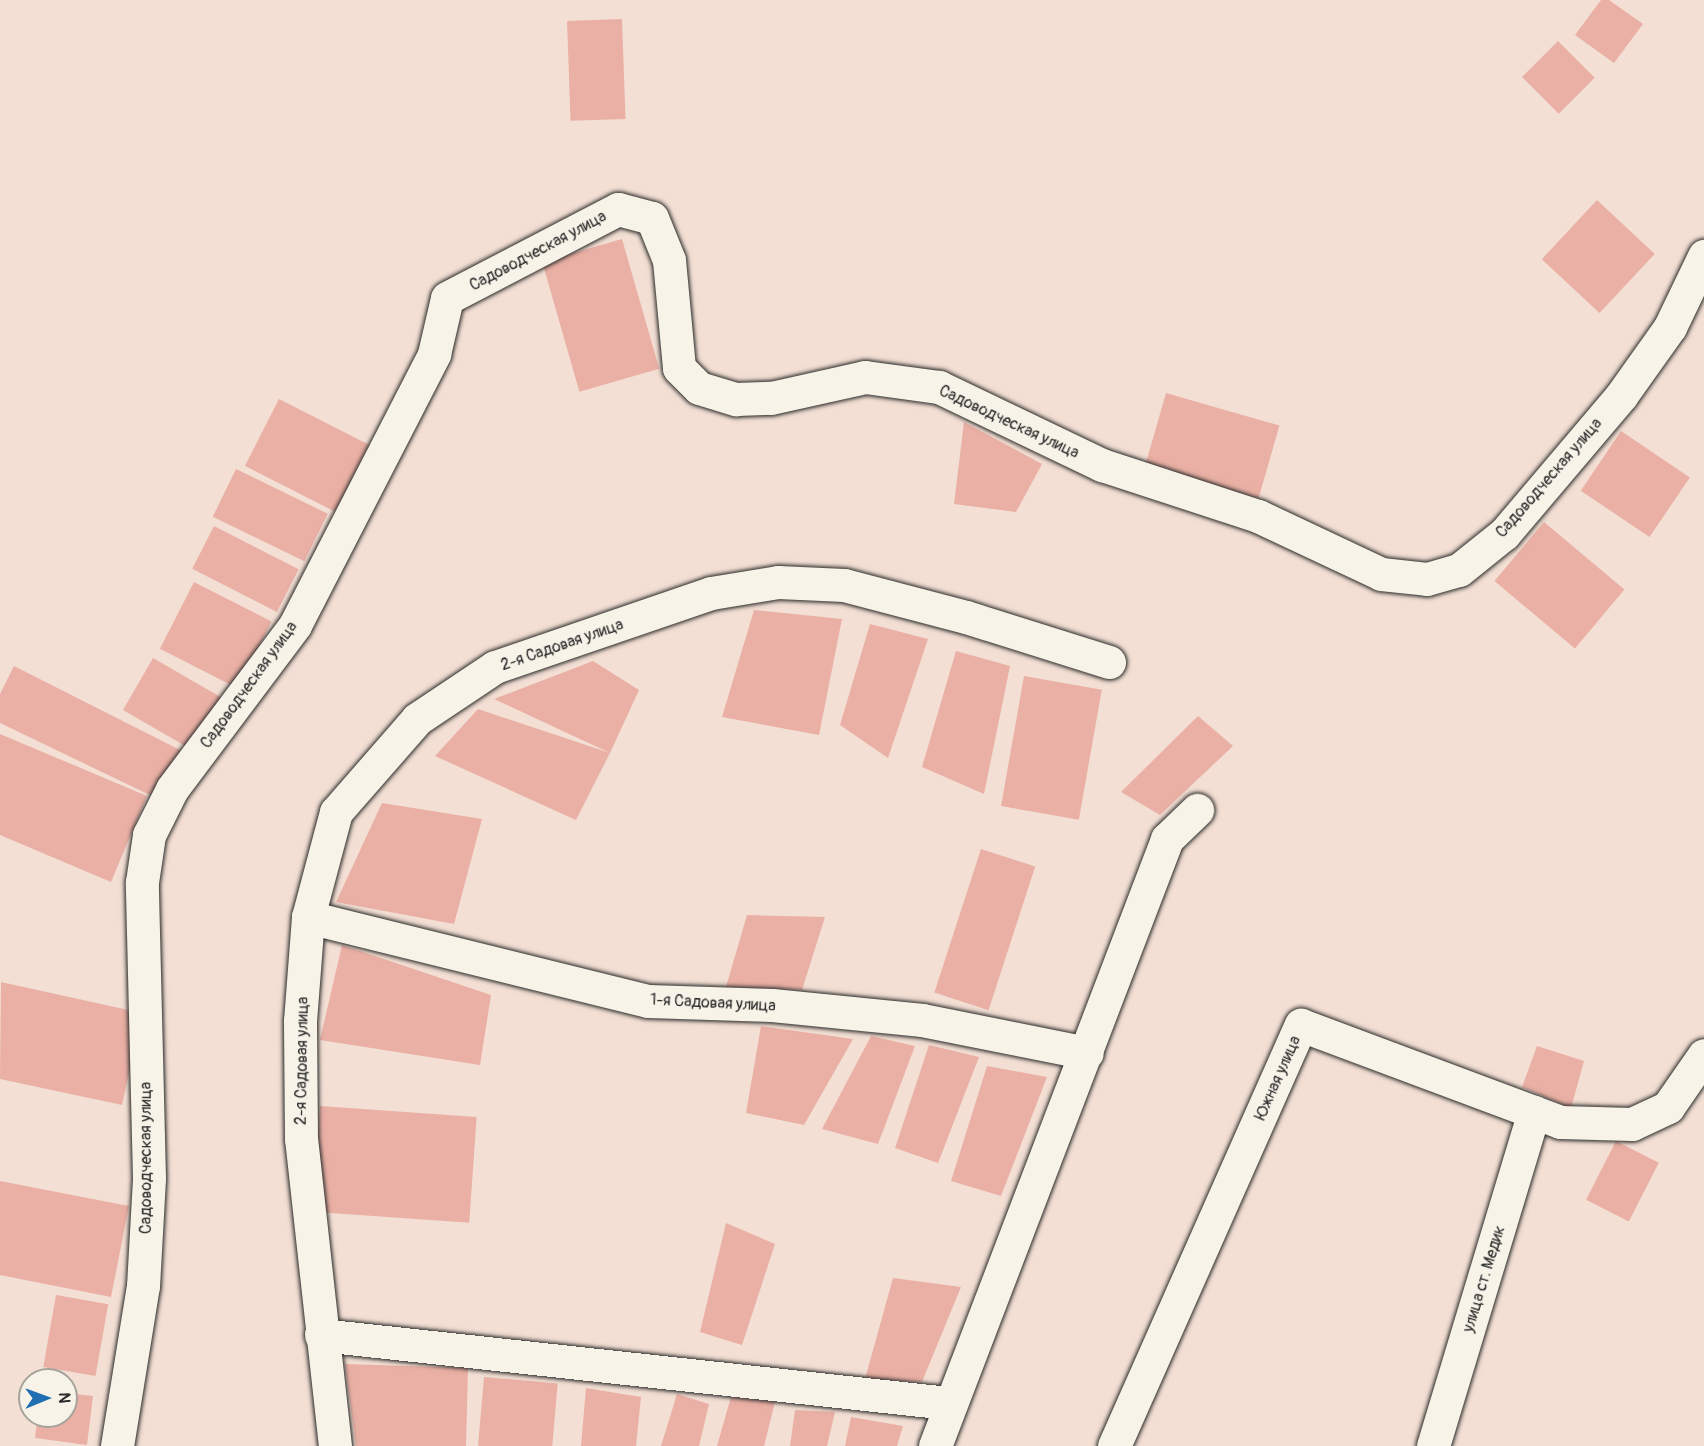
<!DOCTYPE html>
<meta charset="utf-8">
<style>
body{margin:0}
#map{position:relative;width:1704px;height:1446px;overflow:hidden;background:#f3dfd4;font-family:Pangolin,sans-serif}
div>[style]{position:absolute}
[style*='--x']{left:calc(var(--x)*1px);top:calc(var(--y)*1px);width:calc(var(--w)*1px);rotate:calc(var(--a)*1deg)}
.building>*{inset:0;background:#eab0a5;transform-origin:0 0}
.roads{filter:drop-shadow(0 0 2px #2b2b2b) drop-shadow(0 0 2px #2b2b2b)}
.minor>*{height:33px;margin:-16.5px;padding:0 16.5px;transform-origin:16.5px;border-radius:16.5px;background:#f7f3e8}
span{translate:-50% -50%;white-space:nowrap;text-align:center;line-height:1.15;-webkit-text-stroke:4.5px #f7f3e8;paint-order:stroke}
.street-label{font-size:16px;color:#2b2b2b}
.north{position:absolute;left:18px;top:1368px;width:60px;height:60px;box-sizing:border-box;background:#f7f3e8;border:2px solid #a5a39c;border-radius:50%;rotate:89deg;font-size:16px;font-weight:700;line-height:24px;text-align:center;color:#2b2b2b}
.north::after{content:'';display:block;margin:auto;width:21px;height:27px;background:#1f6fb2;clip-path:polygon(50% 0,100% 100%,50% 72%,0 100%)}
</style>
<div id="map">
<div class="building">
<i style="clip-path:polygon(1601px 0,1609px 0,1643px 24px,1614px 63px,1575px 35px)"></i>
<i style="left:622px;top:19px;width:100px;height:55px;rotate:88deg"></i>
<i style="left:1558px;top:41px;width:52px;height:51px;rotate:45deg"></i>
<i style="left:1597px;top:200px;width:79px;height:81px;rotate:43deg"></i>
<i style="left:622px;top:239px;width:135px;height:83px;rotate:74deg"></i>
<i style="left:1166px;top:393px;width:118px;height:76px;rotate:16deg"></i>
<i style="left:279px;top:399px;width:101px;height:75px;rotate:27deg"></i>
<i style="clip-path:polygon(964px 422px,1042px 464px,1016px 512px,954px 504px)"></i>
<i style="left:1621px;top:431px;width:83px;height:72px;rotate:34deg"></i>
<i style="left:236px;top:469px;width:102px;height:53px;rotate:26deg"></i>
<i style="left:1544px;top:522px;width:105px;height:77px;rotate:40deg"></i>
<i style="left:214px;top:526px;width:95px;height:48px;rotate:27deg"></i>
<i style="left:194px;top:582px;width:87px;height:75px;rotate:27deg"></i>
<i style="clip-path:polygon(754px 610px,842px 619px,819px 735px,722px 717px)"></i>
<i style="clip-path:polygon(870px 624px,928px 639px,888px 758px,840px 725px)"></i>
<i style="clip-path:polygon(956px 651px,1010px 666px,984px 794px,922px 767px)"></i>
<i style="left:153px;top:658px;width:79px;height:60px;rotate:30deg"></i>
<i style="clip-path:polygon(593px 661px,639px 690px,610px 753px,494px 699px)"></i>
<i style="clip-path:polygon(14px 666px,182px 751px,156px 798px,0 723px,0 694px)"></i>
<i style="left:1024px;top:676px;width:79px;height:132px;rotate:10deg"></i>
<i style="clip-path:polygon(478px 709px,610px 753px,576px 820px,435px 756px)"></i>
<i style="clip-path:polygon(1198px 716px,1233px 746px,1160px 815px,1121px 792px)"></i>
<i style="clip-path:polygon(0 734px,147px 796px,111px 882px,0 835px)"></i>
<i style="clip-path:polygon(382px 803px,482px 819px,454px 924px,336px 902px)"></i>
<i style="left:981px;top:849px;width:57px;height:151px;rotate:18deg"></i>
<i style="clip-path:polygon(747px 915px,825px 917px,802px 990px,726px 987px)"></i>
<i style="clip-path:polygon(342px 945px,491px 995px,480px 1065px,320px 1040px)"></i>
<i style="clip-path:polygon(1px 982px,142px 1013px,122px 1105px,0 1079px)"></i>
<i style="clip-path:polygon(761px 1026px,853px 1039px,804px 1125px,746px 1113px)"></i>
<i style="clip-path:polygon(871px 1036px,915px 1046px,878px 1144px,822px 1129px)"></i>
<i style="clip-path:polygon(929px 1045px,979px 1057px,938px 1163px,895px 1148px)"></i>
<i style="clip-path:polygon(1537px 1046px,1584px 1061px,1571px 1108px,1522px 1087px)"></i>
<i style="clip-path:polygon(987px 1066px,1047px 1077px,1001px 1196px,951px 1181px)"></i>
<i style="left:320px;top:1106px;width:157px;height:106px;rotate:4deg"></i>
<i style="left:1616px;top:1141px;width:48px;height:66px;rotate:27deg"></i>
<i style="clip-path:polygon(0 1181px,129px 1206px,111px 1297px,0 1275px)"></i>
<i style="clip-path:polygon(726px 1223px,775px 1244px,742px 1345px,700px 1332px)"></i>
<i style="clip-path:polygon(893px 1278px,961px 1287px,922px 1382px,865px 1379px)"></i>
<i style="left:56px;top:1295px;width:53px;height:73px;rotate:10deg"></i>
<i style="clip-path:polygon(345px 1364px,468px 1368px,466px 1446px,356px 1446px)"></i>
<i style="left:484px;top:1377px;width:74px;height:69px;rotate:5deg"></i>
<i style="clip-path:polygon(586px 1388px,641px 1397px,636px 1446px,581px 1446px)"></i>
<i style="clip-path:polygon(66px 1393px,93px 1396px,87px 1445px,35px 1438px,38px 1416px,66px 1416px)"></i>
<i style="clip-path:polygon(677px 1394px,709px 1404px,699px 1446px,661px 1446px)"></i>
<i style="clip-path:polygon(731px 1397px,775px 1402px,764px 1446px,717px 1446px)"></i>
<i style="clip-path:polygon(795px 1410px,835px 1412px,827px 1446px,790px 1446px)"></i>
<i style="clip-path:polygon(851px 1417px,903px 1426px,897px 1446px,845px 1446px)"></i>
</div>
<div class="roads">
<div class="minor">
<i style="--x:308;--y:917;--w:350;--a:13.9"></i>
<i style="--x:648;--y:1001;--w:124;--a:1.8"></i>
<i style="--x:772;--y:1005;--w:151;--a:5.7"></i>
<i style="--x:922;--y:1020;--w:168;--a:11.3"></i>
<i style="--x:321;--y:1335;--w:631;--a:6.19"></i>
<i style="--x:117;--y:1446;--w:162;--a:-80.8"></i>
<i style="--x:143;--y:1286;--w:108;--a:-86.8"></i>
<i style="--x:149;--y:1178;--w:296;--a:-91.4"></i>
<i style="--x:142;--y:882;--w:48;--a:-81.5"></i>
<i style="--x:149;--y:835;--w:51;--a:-63.4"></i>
<i style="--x:172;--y:789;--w:205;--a:-53.1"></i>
<i style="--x:295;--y:625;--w:305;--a:-62.8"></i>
<i style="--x:434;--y:354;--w:57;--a:-76.9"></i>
<i style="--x:447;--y:298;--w:193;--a:-27.5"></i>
<i style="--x:618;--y:209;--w:35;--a:15"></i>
<i style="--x:652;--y:218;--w:45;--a:68"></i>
<i style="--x:669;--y:260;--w:108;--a:84.7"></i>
<i style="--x:679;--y:368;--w:28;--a:45"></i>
<i style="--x:699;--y:388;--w:39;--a:17"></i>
<i style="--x:736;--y:399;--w:35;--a:-2"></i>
<i style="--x:771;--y:398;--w:96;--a:-12.6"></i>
<i style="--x:865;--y:377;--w:75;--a:7.7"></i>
<i style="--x:939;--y:387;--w:181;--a:25.6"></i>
<i style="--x:1102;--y:465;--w:164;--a:18.1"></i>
<i style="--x:1258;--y:516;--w:136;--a:25.2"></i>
<i style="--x:1381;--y:574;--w:46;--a:6.2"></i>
<i style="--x:1427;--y:579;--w:33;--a:-16"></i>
<i style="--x:1459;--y:570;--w:58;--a:-38.7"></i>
<i style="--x:1504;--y:534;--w:181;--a:-49.7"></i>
<i style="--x:1621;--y:396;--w:85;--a:-54.6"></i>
<i style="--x:1670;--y:327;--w:79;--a:-64.4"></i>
<i style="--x:335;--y:1446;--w:309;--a:-96.3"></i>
<i style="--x:301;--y:1139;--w:118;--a:-90.5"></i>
<i style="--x:300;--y:1021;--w:104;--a:-85.6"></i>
<i style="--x:308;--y:917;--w:109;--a:-75.1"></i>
<i style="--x:336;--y:812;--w:123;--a:-48.9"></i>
<i style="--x:417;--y:719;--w:94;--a:-33.7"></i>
<i style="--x:495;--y:667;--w:228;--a:-18.9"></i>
<i style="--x:711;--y:593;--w:68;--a:-9.3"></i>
<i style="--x:778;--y:582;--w:66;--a:2.6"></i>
<i style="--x:844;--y:585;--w:126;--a:14.7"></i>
<i style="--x:966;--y:617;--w:150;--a:17.5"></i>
<i style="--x:935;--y:1446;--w:650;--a:-69.08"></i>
<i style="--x:1167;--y:839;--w:42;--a:-44"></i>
<i style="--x:1114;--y:1446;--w:461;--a:-66.1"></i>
<i style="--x:1301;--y:1025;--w:277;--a:20.5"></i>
<i style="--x:1560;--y:1122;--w:72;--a:1.6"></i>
<i style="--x:1632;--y:1124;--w:40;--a:-25"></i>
<i style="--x:1668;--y:1107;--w:63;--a:-55.3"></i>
<i style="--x:1433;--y:1446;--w:349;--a:-73.2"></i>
</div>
</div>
<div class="street-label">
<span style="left:538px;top:251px;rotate:-28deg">Садоводческая улица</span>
<span style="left:1009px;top:422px;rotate:25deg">Садоводческая улица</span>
<span style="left:1549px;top:478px;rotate:-49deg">Садоводческая улица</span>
<span style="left:562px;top:645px;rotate:-19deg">2-я Садовая улица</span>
<span style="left:249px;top:685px;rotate:-54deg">Садоводческая улица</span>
<span style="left:713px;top:1003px;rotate:3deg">1-я Садовая улица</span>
<span style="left:302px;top:1061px;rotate:-89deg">2-я Садовая улица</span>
<span style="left:1278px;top:1078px;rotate:-66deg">Южная улица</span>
<span style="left:146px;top:1158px;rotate:-90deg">Садоводческая улица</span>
<span style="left:1484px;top:1279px;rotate:-73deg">улица ст. Медик</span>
</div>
<div class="north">N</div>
</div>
